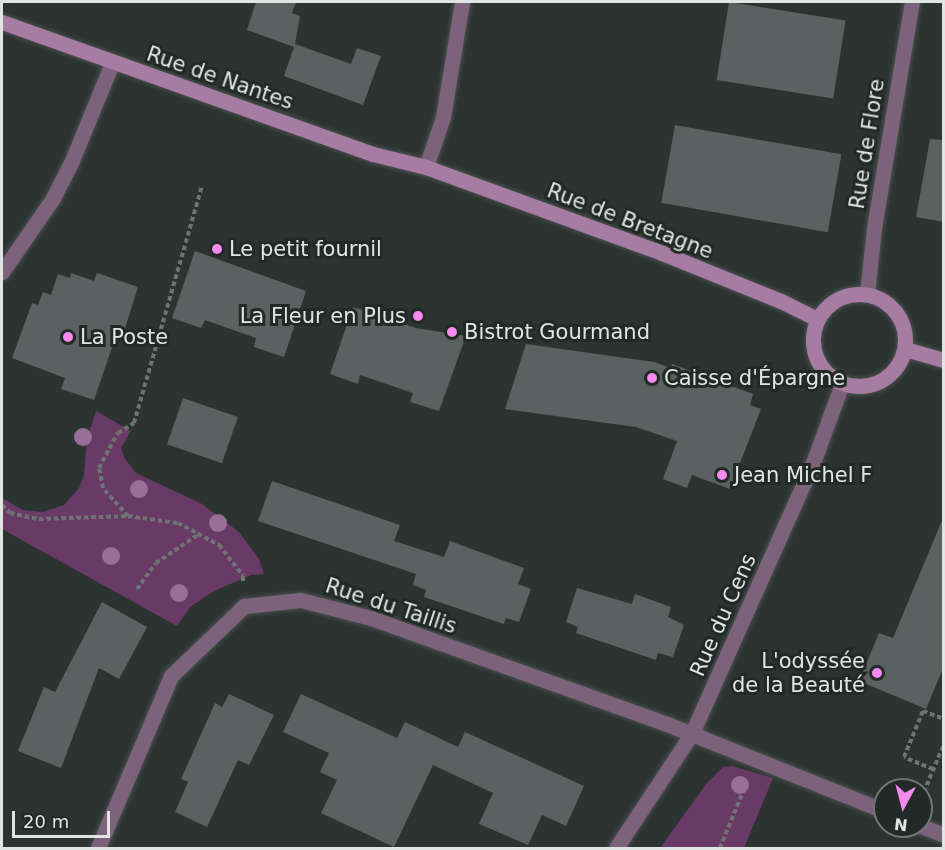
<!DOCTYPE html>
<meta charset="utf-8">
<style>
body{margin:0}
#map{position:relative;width:945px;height:850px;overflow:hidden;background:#2c3432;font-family:"DejaVu Sans",sans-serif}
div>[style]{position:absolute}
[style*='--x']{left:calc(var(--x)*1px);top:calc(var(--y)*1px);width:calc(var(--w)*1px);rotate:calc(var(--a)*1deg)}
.green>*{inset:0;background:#693a66}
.building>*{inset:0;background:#596260;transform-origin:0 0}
.path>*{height:4px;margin-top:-2px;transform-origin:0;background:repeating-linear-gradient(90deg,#6d7472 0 4.5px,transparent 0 7.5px)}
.roads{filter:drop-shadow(0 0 2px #49504e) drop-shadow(0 0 2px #49504e)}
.street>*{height:15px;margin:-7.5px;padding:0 7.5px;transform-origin:7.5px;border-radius:7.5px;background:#7c627a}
.secondary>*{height:15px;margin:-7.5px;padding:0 7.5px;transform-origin:7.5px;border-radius:7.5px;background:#a67ca2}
.secondary>.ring{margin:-7.5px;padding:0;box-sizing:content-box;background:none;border:15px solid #a67ca2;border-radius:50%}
.trees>*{width:18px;height:18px;margin:-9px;border-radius:50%;background:#996f99}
.dots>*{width:16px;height:16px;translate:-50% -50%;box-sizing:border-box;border:3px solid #222a28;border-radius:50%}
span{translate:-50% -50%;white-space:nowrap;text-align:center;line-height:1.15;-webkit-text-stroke:6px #222a28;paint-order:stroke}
.street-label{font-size:21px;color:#e0e5e3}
.poi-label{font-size:21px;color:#e0e5e3}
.left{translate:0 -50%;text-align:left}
.right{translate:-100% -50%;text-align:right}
.frame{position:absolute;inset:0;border:3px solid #e0e5e3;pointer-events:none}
.north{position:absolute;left:873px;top:778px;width:60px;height:60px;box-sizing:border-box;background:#222a28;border:2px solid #6e7573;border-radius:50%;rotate:187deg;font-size:16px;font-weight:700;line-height:24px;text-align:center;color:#e0e5e3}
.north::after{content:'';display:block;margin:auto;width:21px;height:27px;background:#f589ef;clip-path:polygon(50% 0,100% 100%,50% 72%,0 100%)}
.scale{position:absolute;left:12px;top:811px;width:98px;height:27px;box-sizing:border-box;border:3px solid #e0e5e3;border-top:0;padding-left:8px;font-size:18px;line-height:21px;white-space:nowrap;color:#e0e5e3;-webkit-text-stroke:4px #222a28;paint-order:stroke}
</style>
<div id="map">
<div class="green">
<i style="clip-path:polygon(96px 411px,131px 431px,121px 448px,125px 459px,136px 473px,202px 504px,239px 532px,259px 559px,264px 574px,251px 575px,214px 591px,190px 607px,177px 626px,2px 529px,2px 498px,23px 510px,43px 512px,64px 505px,79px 488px,84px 475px,87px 439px)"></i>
<i style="clip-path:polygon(732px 766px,773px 778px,744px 848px,660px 848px,707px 783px,723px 767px)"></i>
</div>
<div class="building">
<i style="clip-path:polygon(256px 2px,296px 2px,292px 13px,300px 16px,295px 44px,351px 64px,357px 48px,381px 56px,363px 105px,284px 76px,294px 47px,247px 30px)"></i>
<i style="left:729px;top:2px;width:118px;height:79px;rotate:9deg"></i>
<i style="left:675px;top:125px;width:169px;height:79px;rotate:10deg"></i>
<i style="clip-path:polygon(930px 139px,944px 140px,944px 222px,916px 217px)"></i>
<i style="clip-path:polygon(195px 251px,306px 291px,284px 357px,254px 347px,256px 338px,205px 320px,201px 328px,172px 318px)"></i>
<i style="clip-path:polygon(71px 273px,94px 281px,97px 273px,138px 287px,122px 338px,116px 336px,94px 400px,61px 389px,65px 378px,12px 358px,32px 303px,38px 305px,43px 292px,51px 295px,58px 274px,70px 278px)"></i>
<i style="clip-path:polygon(353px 307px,416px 328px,466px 336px,439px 411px,410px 402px,413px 393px,360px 375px,358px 384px,330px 374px)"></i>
<i style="clip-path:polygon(526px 344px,654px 362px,671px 368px,672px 364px,753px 394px,750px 405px,761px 409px,730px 489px,692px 475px,687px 488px,663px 479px,677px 441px,636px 427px,505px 409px)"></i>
<i style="left:183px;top:398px;width:58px;height:49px;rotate:19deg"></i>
<i style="clip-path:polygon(272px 481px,400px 525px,394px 541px,444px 557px,450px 541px,524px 568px,518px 584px,531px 589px,519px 622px,506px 618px,504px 624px,424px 597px,426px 590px,413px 585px,416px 574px,258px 521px)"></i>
<i style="clip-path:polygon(943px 518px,944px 666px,926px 709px,859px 681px,879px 633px,893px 638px)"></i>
<i style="clip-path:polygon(577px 588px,632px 604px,635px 594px,671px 607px,668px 617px,684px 625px,673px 657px,658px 653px,656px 660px,576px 633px,578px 627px,566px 622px)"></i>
<i style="clip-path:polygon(102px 602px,147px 627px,119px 679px,99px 668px,61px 768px,18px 751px,44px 687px,55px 692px)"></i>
<i style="clip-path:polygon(229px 694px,274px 715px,249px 765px,238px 760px,207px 827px,175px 812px,188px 782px,181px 779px,215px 703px,222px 707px)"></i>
<i style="clip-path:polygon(301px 694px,397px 738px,405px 722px,458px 747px,465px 732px,584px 786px,566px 826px,542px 815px,528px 845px,479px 824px,493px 793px,433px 765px,394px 847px,321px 813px,337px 780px,320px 772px,329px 753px,283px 732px)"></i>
</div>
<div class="path">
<i style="--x:2;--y:505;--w:11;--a:45"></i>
<i style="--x:10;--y:513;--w:30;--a:12"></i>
<i style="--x:39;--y:519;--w:89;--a:-1.9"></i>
<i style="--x:128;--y:516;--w:50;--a:8"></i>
<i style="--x:178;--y:523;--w:47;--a:28.2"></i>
<i style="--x:219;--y:545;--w:39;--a:52"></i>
<i style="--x:243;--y:576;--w:6;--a:90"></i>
<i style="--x:128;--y:516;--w:38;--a:-132"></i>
<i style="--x:103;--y:488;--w:20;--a:-101"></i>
<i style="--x:99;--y:468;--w:40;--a:-62"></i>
<i style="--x:118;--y:433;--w:19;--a:-32"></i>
<i style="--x:134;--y:423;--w:247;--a:-74"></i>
<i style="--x:137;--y:589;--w:32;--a:-54"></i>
<i style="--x:156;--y:563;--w:52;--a:-34"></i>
<i style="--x:933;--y:769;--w:31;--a:-158"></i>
<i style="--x:904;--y:757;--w:50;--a:-67.6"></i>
<i style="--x:923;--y:711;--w:22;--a:21"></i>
<i style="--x:921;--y:799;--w:60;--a:-67.3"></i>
<i style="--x:720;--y:848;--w:71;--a:-67.8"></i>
</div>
<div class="roads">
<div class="street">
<i style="--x:426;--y:167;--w:53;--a:-71.2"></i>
<i style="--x:443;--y:117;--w:117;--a:-80.6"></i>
<i style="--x:2;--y:272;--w:90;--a:-55.4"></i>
<i style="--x:53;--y:198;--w:39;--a:-63"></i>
<i style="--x:71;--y:163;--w:108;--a:-67.7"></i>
<i style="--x:867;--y:294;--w:66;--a:-83.9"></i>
<i style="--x:874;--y:228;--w:229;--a:-80.5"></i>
<i style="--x:921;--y:826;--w:25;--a:21"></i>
<i style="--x:98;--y:848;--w:187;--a:-67"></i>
<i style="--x:171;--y:676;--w:101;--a:-43.8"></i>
<i style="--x:244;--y:606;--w:57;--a:-6"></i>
<i style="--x:301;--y:600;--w:72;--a:14.4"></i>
<i style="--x:371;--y:618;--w:314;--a:19.7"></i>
<i style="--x:667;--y:724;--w:235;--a:21.8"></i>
<i style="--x:616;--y:848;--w:138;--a:-56.5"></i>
<i style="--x:692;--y:733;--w:299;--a:-65.9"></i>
<i style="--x:814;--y:460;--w:81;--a:-69.8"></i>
</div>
<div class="secondary">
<i style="--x:2;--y:22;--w:394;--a:19.6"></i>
<i style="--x:373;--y:154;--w:55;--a:13.8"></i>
<i style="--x:426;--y:167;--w:251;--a:20"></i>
<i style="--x:662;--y:253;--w:128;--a:22"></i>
<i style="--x:781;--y:301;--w:40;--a:26.6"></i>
<i class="ring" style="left:813px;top:294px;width:77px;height:77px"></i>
<i style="--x:905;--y:349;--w:41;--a:15.8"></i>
</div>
</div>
<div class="trees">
<i style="left:83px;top:437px"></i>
<i style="left:139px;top:489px"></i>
<i style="left:218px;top:523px"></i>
<i style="left:111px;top:556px"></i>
<i style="left:179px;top:593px"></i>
<i style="left:740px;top:785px"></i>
</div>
<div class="dots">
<i style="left:217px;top:249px;background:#f589ef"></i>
<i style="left:418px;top:316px;background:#f589ef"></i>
<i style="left:452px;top:332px;background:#f589ef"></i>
<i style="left:68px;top:337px;background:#f589ef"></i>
<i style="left:652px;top:378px;background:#f589ef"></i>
<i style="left:722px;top:475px;background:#f589ef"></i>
<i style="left:877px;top:673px;background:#f589ef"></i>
</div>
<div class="street-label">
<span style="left:220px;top:78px;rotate:19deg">Rue de Nantes</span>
<span style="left:867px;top:144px;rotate:-81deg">Rue de Flore</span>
<span style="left:630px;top:221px;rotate:21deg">Rue de Bretagne</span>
<span style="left:391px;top:606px;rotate:18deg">Rue du Taillis</span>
<span style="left:723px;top:615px;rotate:-66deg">Rue du Cens</span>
</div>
<div class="poi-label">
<span class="left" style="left:229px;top:249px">Le petit fournil</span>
<span class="right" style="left:406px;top:316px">La Fleur en Plus</span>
<span class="left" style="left:464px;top:332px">Bistrot Gourmand</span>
<span class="left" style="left:80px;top:337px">La Poste</span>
<span class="left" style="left:664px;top:378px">Caisse d'Épargne</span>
<span class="left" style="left:734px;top:475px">Jean Michel F</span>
<span class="right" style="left:865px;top:673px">L'odyssée<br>de la Beauté</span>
</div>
<div class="frame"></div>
<div class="north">N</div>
<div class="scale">20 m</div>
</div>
